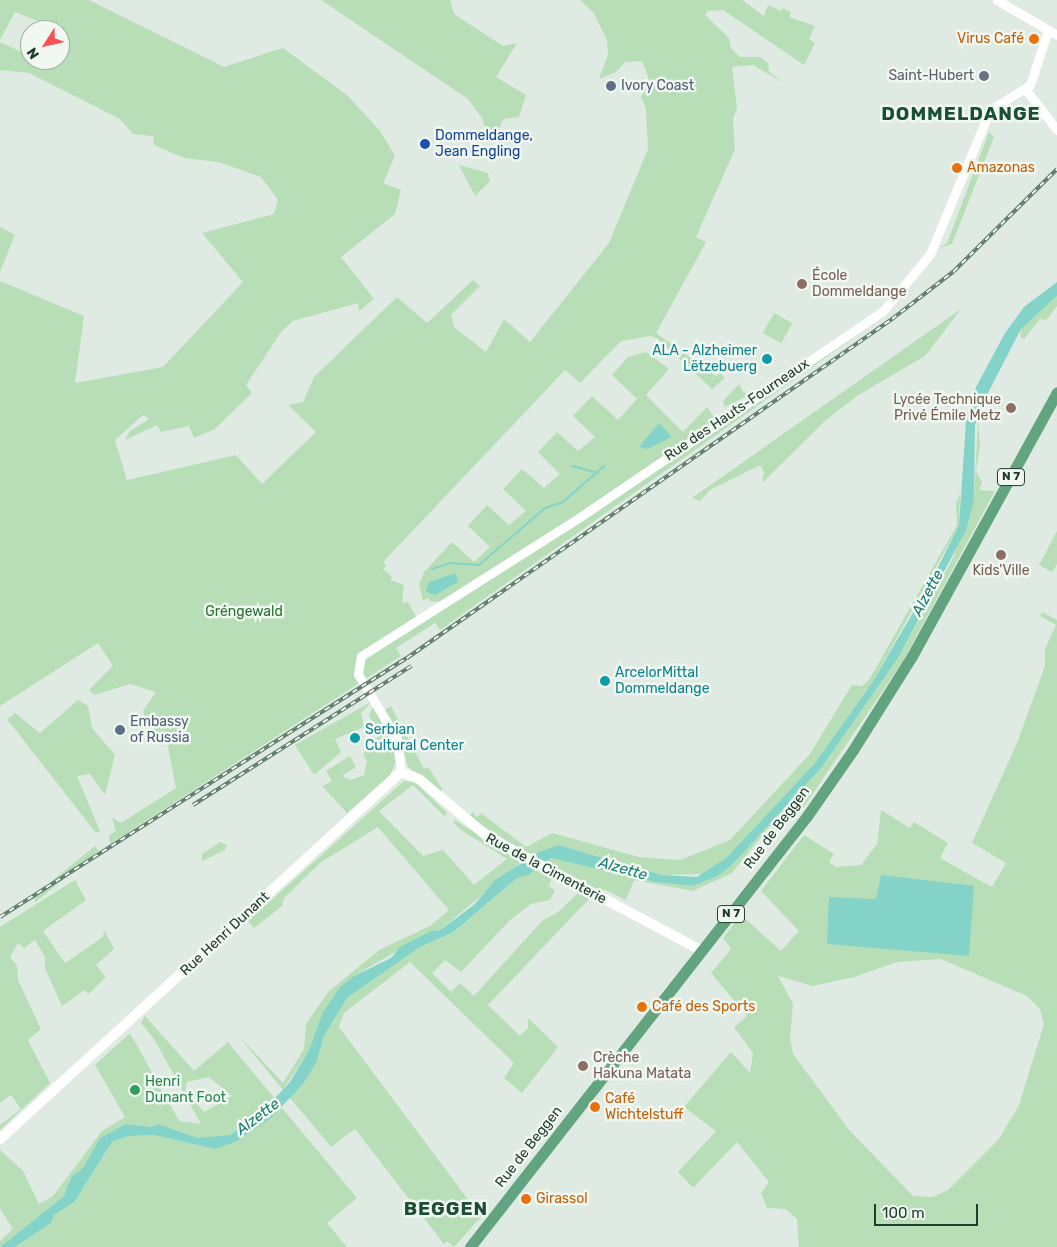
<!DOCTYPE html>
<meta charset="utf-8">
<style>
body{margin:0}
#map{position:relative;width:1057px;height:1247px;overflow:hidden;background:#dfebe2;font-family:Rubik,sans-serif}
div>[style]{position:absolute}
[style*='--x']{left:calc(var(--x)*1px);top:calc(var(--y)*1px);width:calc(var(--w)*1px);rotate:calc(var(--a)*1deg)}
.green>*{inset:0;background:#b7deb7;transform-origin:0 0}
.water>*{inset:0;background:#84d3c9}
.stream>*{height:2px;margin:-1px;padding:0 1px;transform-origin:1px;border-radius:1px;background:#84d3c9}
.tertiary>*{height:9px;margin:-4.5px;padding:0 4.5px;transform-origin:4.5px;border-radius:4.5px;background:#fff}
.secondary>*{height:10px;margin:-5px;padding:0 5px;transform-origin:5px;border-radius:5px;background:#fff}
.primary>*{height:11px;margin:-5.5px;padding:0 5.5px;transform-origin:5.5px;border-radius:5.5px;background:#62a380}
.rail>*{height:4px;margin-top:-2px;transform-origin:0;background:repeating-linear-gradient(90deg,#f0f8f1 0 5.5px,#5a7867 0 11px);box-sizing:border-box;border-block:1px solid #5a7867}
.dots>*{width:14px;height:14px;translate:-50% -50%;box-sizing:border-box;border:2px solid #f0f8f1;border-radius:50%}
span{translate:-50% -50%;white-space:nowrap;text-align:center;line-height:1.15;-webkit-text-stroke:5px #f0f8f1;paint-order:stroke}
.shield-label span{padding:1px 4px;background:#f0f8f1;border:1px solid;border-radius:4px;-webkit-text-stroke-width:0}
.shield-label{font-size:12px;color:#203c2c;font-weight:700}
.food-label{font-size:14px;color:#c56008}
.right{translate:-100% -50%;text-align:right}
.left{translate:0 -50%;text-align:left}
.worship-label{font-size:14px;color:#5b616d}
.service-label{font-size:14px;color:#4e5e75}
.transit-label{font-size:14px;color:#164399}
.education-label{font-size:14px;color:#785e54}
.culture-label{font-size:14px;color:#0d838f}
.street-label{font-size:14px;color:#203c2c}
.park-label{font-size:14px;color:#287430}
.leisure-label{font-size:14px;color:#27864d}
.water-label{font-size:15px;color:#187a6f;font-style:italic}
.district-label{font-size:19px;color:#1b4e33;font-weight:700;letter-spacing:1px}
.north{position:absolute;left:20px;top:20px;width:50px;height:50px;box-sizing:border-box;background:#f0f8f1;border:1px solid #9dada2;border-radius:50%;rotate:235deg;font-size:14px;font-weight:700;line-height:20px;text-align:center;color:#203c2c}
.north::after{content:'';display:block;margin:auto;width:18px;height:22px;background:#f85156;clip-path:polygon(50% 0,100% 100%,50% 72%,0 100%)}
.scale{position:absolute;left:874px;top:1204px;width:104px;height:22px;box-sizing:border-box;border:2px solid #203c2c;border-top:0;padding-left:6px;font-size:15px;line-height:18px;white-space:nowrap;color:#203c2c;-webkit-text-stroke:4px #f0f8f1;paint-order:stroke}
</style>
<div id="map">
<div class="green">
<i style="clip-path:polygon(0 0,89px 0,224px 67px,283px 48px,348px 96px,380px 131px,395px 156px,383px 183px,401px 190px,395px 214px,341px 257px,374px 299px,359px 311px,358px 303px,293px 321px,281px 332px,246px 385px,252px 393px,215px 429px,194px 438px,189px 426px,161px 432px,157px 425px,125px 440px,130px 431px,149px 419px,143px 415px,115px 440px,127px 480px,236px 455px,262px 484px,316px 432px,288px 405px,303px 402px,314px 377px,397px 297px,427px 323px,473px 280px,480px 286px,451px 315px,454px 327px,486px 352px,504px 319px,530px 342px,609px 243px,648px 149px,646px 108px,641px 97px,649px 79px,642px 61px,625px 62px,616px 72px,599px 79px,608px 55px,607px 40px,593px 12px,580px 0,742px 0,764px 16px,768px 5px,781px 11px,782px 8px,791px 12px,789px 17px,815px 26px,809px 39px,815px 43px,804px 65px,723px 10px,707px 11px,705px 15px,729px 38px,731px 48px,740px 57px,760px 57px,768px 63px,769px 72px,784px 83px,753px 65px,732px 67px,737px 108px,733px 119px,735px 149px,696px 237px,706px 242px,656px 333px,716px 376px,720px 373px,725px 378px,712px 389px,658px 339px,650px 336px,621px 341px,580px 383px,565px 370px,383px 562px,386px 566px,383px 569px,392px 577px,390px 580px,404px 585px,402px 603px,408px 602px,417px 619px,444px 601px,431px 602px,428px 598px,423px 601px,419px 584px,424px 572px,452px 542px,474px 562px,490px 547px,468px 526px,487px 505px,509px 525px,526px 511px,503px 489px,522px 469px,544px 488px,560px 474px,538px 452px,557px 432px,578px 451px,595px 437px,573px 416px,592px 396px,618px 420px,637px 399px,612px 375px,628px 357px,646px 352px,669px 369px,646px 395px,683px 432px,707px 407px,718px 423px,883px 311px,886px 315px,440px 630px,435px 623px,396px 648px,401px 656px,110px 844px,109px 835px,116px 831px,112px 817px,121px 823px,176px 788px,166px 736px,150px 732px,143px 711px,156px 692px,130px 684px,94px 695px,89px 690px,113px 666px,98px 643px,0 706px,0 281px,84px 316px,75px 383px,163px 367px,243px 282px,202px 233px,274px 214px,278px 200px,261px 177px,218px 162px,184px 158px,154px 145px,153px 136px,133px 134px,120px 119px,29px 73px,0 70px,0 42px,30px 56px,30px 60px,60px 60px,62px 35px,60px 30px,15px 12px,0 40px)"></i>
<i style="clip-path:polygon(321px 0,450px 0,454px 14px,503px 46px,517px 43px,496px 77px,526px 95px,519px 117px,503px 119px,494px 141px,489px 140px,482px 118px,468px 99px)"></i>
<i style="clip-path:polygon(989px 132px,994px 137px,952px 244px,940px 248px,947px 243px)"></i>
<i style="clip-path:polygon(459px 165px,488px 173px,490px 181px,475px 196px)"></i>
<i style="clip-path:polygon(0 227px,15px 235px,0 272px)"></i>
<i style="clip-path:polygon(1057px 296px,1057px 306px,1046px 320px,1040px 319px,1024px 339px,1020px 337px,1021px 329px)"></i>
<i style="clip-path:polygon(961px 309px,925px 356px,857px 396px,826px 420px,762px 483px,764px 472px,760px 465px,710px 490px,700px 501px,692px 498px)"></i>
<i style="left:774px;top:313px;width:21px;height:23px;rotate:29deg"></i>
<i style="clip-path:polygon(739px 384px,743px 392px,751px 394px,725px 407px,723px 401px)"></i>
<i style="clip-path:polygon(978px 419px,980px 444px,976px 471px,982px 482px,979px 490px,995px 491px,903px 661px,801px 811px,793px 806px,778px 816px,732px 873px,693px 891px,634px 880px,626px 900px,604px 889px,602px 893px,545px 862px,551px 858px,569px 860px,655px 882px,693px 886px,718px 876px,732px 865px,822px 767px,898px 658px,953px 558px,974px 500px)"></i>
<i style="clip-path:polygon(960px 494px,959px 525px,872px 683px,815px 763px,726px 858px,705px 874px,662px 875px,558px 845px,532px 856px,470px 818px,472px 812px,477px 817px,481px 813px,526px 847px,552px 833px,639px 857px,680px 860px,730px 840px,810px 754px,852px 685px,862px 686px,869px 680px,957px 525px,956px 503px)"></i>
<i style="clip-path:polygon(1057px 531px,1057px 564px,1052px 572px,1039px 565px)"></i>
<i style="clip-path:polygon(evenodd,1042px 612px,1057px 620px,1057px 1247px,799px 1247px,797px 1219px,786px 1209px,767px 1208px,761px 1193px,769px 1182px,737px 1142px,693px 1188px,678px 1172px,716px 1131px,684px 1107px,731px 1052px,750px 1073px,753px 1053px,734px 1027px,747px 1016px,711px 973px,731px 949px,723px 938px,741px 915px,781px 951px,799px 931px,761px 891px,804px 835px,834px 854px,829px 862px,836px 867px,861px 865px,877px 844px,881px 810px,910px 828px,914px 822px,948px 843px,940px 858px,992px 887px,1006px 863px,972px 843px,1017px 743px,1045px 666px,1045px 649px,1056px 625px,1040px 616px,1042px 612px,881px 876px,969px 956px,829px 898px,877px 899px,881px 876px,1042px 612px,941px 959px,1027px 996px,1040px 1009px,1044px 1024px,1019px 1105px,999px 1139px,948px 1190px,933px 1197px,913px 1196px,850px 1131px,793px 1054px,790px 1038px,793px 1004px,778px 976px,813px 986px,854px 977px,897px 962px,941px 959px)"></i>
<i style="clip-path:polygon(78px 700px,88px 706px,92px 728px,115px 755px,105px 795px,90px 774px,77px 776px,100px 831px,96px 833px,7px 719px,15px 713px,40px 733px)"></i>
<i style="clip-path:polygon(371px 702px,361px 713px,364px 727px,335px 739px,341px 752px,314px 775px,295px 745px)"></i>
<i style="clip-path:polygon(391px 706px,424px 769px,428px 767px,443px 790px,437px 793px,408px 767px,400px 738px,384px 710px)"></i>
<i style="clip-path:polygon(373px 707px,393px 743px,386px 747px,393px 746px,396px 762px,390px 775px,347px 813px,322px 786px,332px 781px,326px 771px,350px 756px,356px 767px,342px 776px,350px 780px,364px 775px,367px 761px,363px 754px,376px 743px,378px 733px,369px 715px)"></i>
<i style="clip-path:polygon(404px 781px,415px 782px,447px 813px,444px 816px,413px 785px,379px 811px,423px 856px,443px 850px,474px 885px,507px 859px,464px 832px,453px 823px,455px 820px,521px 862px,439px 931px,433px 930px,354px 976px,322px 1014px,309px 1050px,283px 1090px,237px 1034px,283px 1083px,304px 1049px,306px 1024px,328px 992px,379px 950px,430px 926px,449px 910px,378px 827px,320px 863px,284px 898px,282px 906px,254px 928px,248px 921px)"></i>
<i style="clip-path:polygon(220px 842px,227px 845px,225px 850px,202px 861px,202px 854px)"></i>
<i style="left:95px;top:846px;width:6px;height:81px;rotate:51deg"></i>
<i style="clip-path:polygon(535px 870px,552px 879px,548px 886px,555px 890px,550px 900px,531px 904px,510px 920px,461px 972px,445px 960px,432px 973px,451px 992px,460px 983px,474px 996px,543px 920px,557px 913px,578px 893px,589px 899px,488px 1005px,520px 1036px,528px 1028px,528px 1018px,558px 1047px,522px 1093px,504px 1078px,514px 1063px,410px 962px,344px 1013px,339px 1027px,481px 1217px,454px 1247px,447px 1241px,444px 1244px,355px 1129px,331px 1147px,290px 1098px,317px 1061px,324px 1036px,347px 998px,420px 947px,455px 932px,517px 878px)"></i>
<i style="clip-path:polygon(75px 880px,86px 900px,43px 931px,65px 963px,103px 937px,104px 930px,114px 949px,96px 965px,106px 977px,89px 994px,85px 990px,62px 1006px,45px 968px,45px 957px,35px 940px,24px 948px,18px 943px,10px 957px,17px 966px,18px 980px,41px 1029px,28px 1040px,50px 1083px,0 1130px,0 1125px,21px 1109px,11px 1095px,0 1103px,0 927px)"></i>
<i style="clip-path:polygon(evenodd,145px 1016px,194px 1071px,228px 1042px,275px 1099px,230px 1135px,217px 1139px,198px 1138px,158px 1124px,151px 1127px,126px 1124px,100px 1138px,83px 1169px,71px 1177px,64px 1196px,0 1247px,0 1241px,13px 1229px,0 1209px,0 1150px,23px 1171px,39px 1204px,53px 1196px,102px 1131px,125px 1117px,95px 1065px,130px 1033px,179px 1121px,201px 1124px,154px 1039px,141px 1023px,145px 1016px,209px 1077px,232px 1096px,204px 1112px,185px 1090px,187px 1082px,209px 1077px)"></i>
<i style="clip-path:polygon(282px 1108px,357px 1198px,327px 1223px,347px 1247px,15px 1247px,51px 1223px,54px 1215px,84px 1187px,112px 1142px,129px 1136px,154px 1135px,215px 1149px)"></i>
</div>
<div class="water">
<i style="clip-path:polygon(1057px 282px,1057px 296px,1021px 329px,989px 391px,975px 425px,974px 500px,966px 530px,898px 658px,822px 767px,732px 865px,718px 876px,693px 886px,655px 882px,551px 858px,528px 875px,517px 878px,454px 932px,420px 947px,347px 998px,324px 1036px,317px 1061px,303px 1084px,271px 1118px,235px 1142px,215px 1149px,154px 1135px,129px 1136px,112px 1142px,75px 1201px,54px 1215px,51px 1223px,15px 1247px,0 1247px,64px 1196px,71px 1177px,83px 1168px,100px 1138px,126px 1124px,151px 1127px,158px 1124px,198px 1138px,230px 1135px,264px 1110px,290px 1082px,309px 1050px,322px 1014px,340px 987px,354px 976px,391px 958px,400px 947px,433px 930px,439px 931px,475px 904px,494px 881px,537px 853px,558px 845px,662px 875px,697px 877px,726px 858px,815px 763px,872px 683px,929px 585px,959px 525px,966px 421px,976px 387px,1005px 333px,1024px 307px)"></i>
<i style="clip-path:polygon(659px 423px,672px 437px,647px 449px,639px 447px)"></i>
<i style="clip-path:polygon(456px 573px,458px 582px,435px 595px,426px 592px,429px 582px)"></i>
<i style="clip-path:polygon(881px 875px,974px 886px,969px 956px,827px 944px,829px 897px,876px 899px)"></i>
</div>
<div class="stream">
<i style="--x:572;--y:466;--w:27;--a:15"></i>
<i style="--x:432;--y:569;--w:18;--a:-19"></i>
<i style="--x:449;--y:563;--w:30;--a:4"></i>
<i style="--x:479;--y:565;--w:87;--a:-40.8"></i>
<i style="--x:545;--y:508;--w:19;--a:-18"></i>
<i style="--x:563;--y:502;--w:55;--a:-41.3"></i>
</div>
<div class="tertiary">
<i style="--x:997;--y:0;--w:69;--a:30.3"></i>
<i style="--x:1026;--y:90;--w:51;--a:52.2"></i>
<i style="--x:401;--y:772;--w:33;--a:-97"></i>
<i style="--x:397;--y:739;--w:76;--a:-121"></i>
<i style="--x:358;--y:674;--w:18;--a:-81"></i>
<i style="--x:361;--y:656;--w:259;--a:-32.4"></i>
<i style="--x:580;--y:517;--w:366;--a:-34.2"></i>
<i style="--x:883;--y:311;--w:74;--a:-50.5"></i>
<i style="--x:930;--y:254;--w:156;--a:-67.4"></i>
<i style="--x:990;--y:110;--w:47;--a:-32"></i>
<i style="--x:1030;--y:85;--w:58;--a:-71.9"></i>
</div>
<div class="secondary">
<i style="--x:0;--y:1139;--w:544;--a:-42.47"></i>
<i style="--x:401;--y:772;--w:19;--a:21"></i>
<i style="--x:419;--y:779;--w:90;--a:40"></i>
<i style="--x:488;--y:837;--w:242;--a:28"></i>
</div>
<div class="primary">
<i style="--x:470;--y:1247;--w:547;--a:-51.98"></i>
<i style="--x:807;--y:816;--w:80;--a:-55.1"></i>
<i style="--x:853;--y:750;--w:111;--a:-57.9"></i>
<i style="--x:912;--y:656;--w:301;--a:-61.2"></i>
</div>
<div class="rail">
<i style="--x:193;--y:805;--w:259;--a:-32.5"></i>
<i style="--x:0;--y:917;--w:482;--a:-32.5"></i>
<i style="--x:407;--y:658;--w:592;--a:-34.95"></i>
<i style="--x:892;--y:319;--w:78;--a:-37.7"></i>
<i style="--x:954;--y:271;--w:145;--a:-44.7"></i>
</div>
<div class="dots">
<i style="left:1034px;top:39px;background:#e8710a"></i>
<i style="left:984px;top:76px;background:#6b7280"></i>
<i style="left:611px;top:86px;background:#5c6f8a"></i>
<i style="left:425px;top:144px;background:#1a4fb4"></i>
<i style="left:957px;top:168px;background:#e8710a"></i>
<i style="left:802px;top:284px;background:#8d6e63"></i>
<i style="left:767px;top:359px;background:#0f9aa8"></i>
<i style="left:1011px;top:408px;background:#8d6e63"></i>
<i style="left:1001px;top:555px;background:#8d6e63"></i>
<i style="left:605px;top:681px;background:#0f9aa8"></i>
<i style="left:120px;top:730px;background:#5c6f8a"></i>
<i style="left:355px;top:738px;background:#0f9aa8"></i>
<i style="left:642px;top:1007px;background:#e8710a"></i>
<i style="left:583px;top:1066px;background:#8d6e63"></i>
<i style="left:135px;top:1090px;background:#2e9e5b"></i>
<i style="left:595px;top:1107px;background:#e8710a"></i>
<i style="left:526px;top:1199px;background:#e8710a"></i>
</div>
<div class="shield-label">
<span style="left:1011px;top:477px">N 7</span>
<span style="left:731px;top:914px">N 7</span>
</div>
<div class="food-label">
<span class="right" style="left:1024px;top:39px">Virus Café</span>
<span class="left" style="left:967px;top:168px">Amazonas</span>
<span class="left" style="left:652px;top:1007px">Café des Sports</span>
<span class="left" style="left:605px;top:1107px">Café<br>Wichtelstuff</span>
<span class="left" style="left:536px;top:1199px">Girassol</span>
</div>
<div class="worship-label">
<span class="right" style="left:974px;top:76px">Saint-Hubert</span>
</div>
<div class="service-label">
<span class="left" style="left:621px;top:86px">Ivory Coast</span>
<span class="left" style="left:130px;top:730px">Embassy<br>of Russia</span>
</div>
<div class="transit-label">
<span class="left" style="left:435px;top:144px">Dommeldange,<br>Jean Engling</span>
</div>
<div class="education-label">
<span class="left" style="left:812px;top:284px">École<br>Dommeldange</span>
<span class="right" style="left:1001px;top:408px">Lycée Technique<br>Privé Émile Metz</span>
<span style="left:1001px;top:571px">Kids'Ville</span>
<span class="left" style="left:593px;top:1066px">Crèche<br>Hakuna Matata</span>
</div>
<div class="culture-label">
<span class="right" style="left:757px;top:359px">ALA - Alzheimer<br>Lëtzebuerg</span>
<span class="left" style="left:615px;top:681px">ArcelorMittal<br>Dommeldange</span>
<span class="left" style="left:365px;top:738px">Serbian<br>Cultural Center</span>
</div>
<div class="street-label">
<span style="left:737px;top:410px;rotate:-34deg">Rue des Hauts-Fourneaux</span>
<span style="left:777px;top:828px;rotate:-53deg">Rue de Beggen</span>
<span style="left:546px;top:869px;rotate:28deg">Rue de la Cimenterie</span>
<span style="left:225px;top:934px;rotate:-43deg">Rue Henri Dunant</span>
<span style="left:529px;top:1147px;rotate:-52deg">Rue de Beggen</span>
</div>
<div class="park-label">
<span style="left:244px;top:612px">Gréngewald</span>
</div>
<div class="leisure-label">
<span class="left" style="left:145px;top:1090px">Henri<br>Dunant Foot</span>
</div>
<div class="water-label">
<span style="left:928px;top:593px;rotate:-62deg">Alzette</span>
<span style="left:623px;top:869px;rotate:16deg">Alzette</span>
<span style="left:258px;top:1117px;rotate:-37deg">Alzette</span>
</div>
<div class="district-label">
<span style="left:961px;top:114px">DOMMELDANGE</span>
<span style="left:446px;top:1209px">BEGGEN</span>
</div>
<div class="north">N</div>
<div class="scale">100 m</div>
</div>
